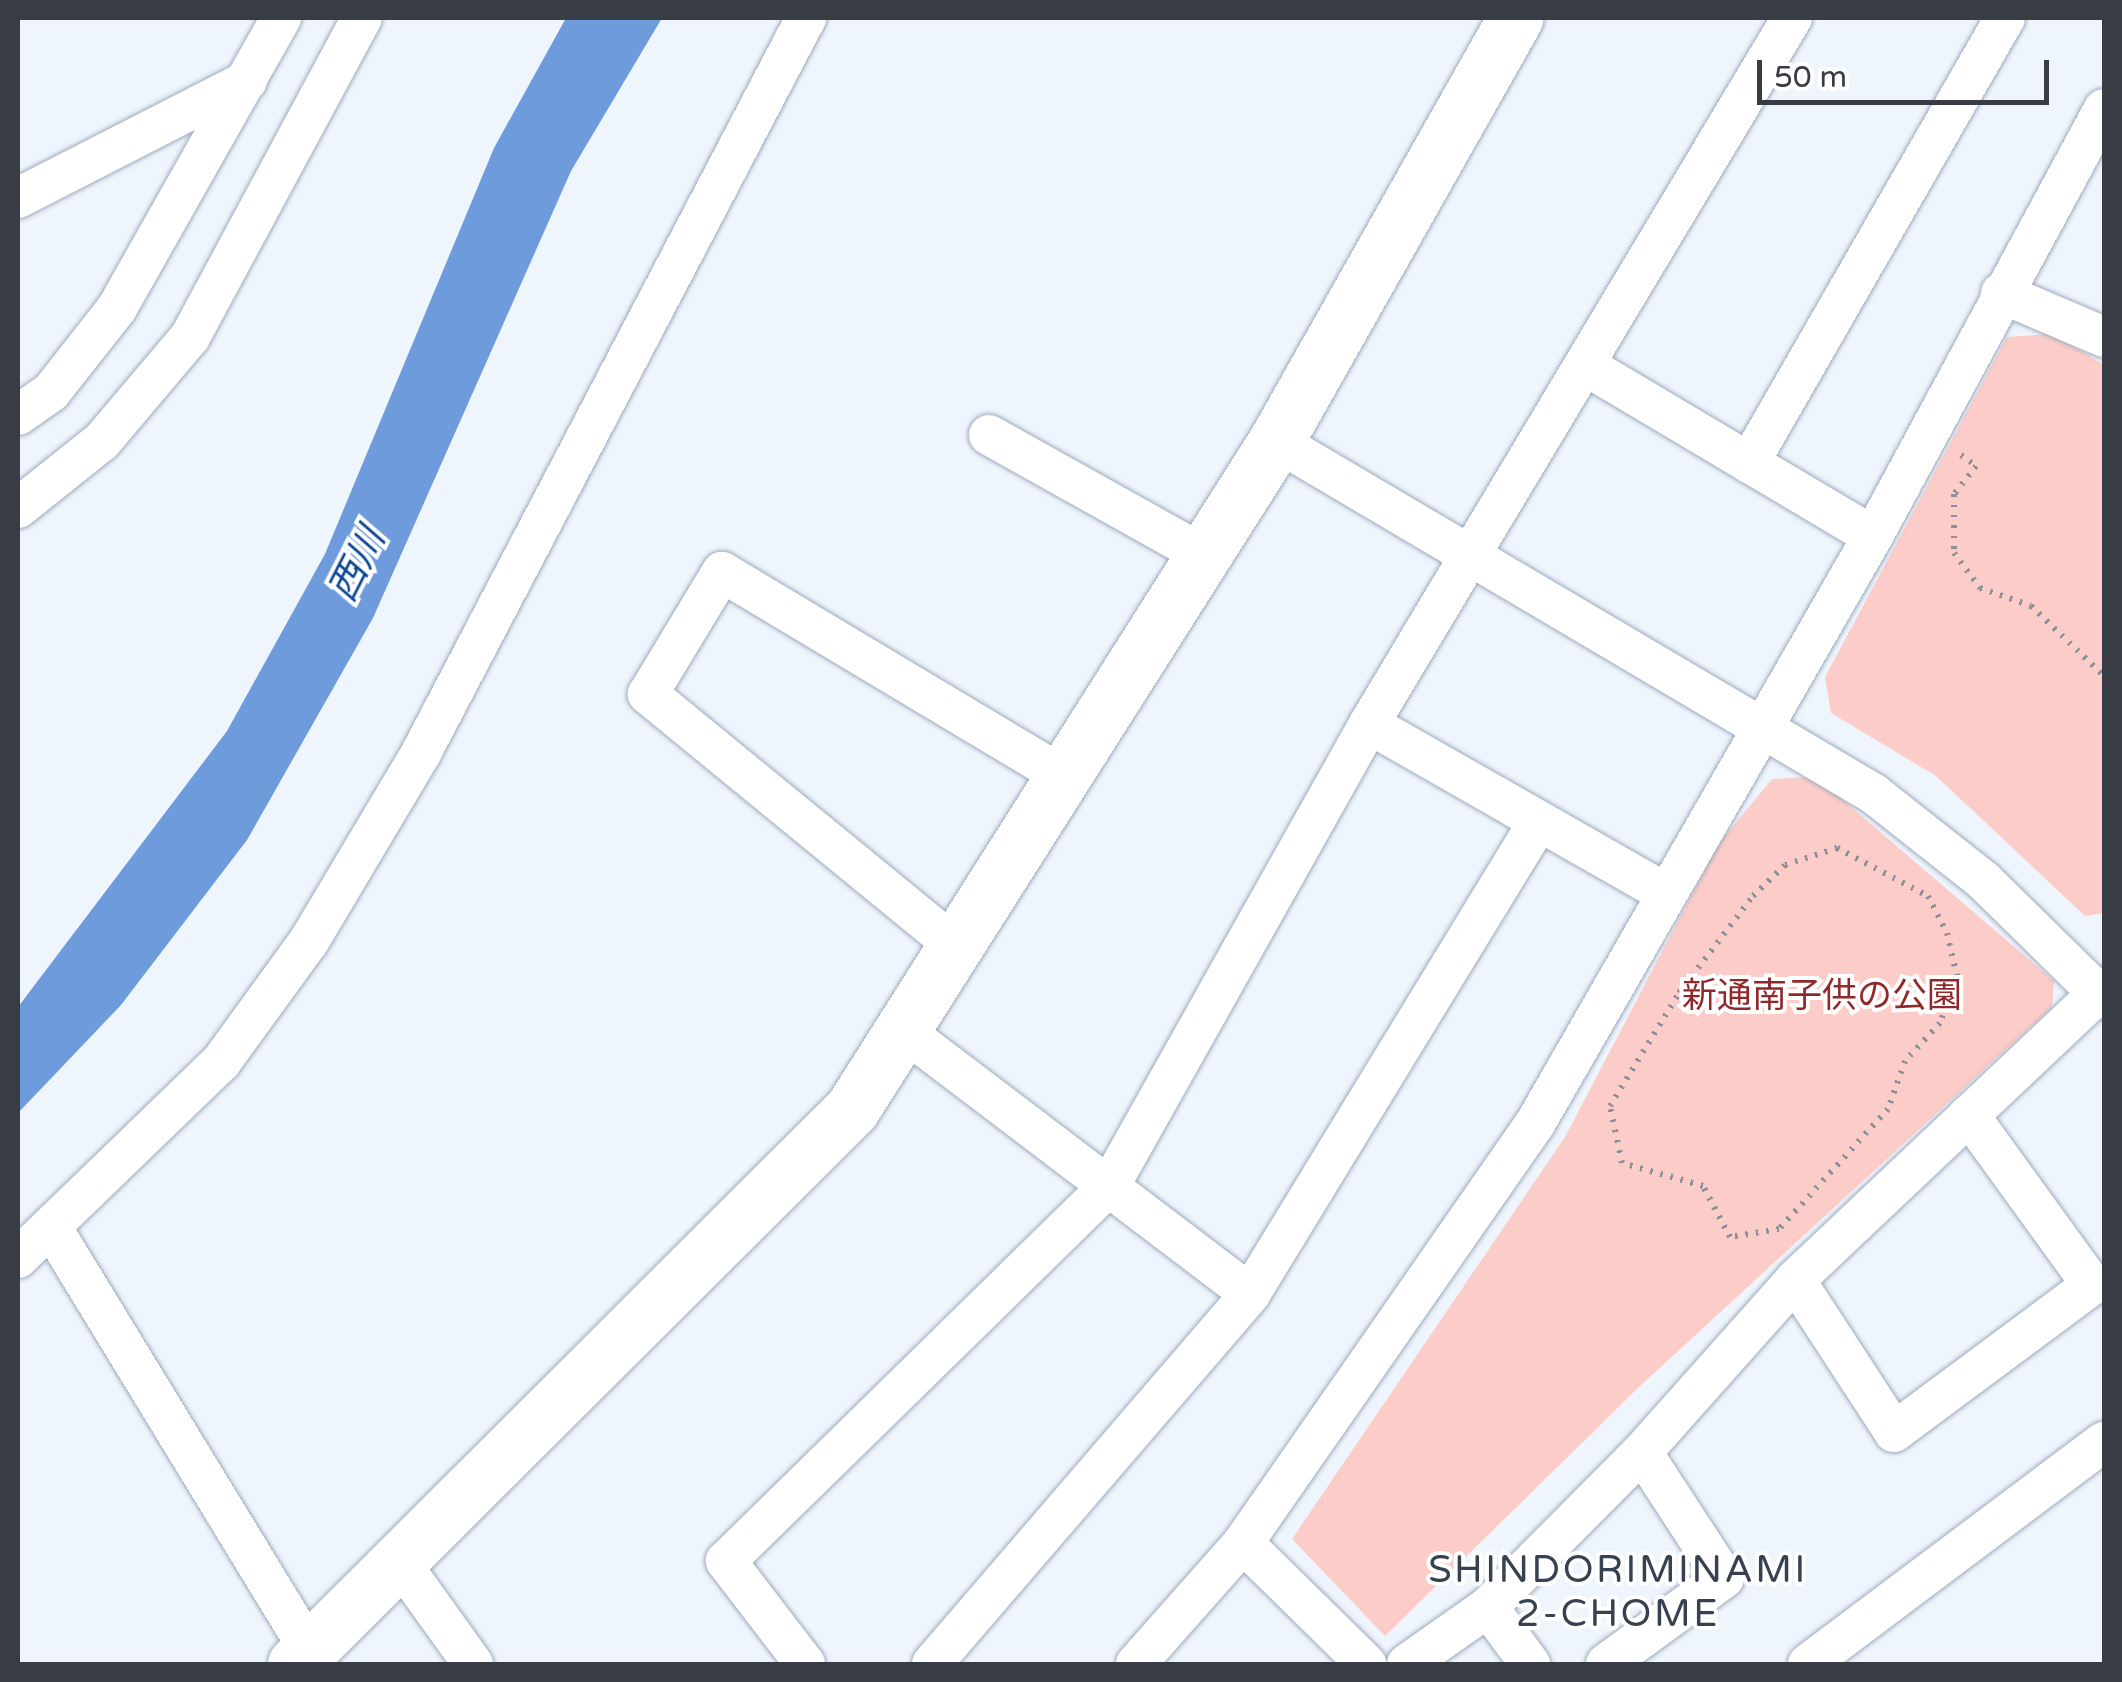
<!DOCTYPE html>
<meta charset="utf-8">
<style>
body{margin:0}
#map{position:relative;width:2122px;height:1682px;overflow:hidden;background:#eff5fd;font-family:"Varela Round","Noto Sans JP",sans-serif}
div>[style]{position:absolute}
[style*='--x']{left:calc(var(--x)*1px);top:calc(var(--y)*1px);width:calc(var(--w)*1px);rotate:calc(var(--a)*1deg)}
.green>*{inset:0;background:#fcccc8}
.water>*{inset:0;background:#6e9bdc}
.path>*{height:6px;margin-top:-3px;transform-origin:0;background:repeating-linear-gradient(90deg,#8c9199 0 2.5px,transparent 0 10.5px)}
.roads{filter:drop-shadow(0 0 2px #9daabc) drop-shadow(0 0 2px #9daabc)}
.street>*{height:40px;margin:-20px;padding:0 20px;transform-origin:20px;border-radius:20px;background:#fff}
.secondary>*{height:55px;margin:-27.5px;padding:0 27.5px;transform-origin:27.5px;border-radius:27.5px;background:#fff}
span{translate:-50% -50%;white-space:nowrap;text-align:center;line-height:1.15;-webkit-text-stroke:8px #fff;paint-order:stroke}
.park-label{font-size:35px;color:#90292c}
.water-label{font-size:38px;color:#0e4895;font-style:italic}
.neighbourhood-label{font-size:38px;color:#364151;letter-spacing:2.5px}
.frame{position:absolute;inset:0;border:20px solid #383d45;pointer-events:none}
.scale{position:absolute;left:1757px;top:60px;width:292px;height:45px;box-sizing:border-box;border:5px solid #383d45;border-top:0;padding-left:12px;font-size:30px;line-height:35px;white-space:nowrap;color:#383d45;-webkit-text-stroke:8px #fff;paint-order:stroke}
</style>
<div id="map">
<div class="green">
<i style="clip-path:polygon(2053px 334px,2104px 365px,2104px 913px,2085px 916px,1936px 776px,1831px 713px,1825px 677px,2007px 337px)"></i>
<i style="clip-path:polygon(1816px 777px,2054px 981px,2052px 1007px,1639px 1387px,1385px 1636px,1292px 1539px,1565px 1137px,1719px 843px,1772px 779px)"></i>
</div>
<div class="water">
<i style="clip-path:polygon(566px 18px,662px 18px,571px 171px,373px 618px,247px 840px,121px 1005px,18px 1113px,18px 1007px,227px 731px,325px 554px,494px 148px)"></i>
</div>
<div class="path">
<i style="--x:1961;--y:455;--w:19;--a:36"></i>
<i style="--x:1976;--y:466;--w:36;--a:128"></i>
<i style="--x:1954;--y:494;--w:59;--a:90"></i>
<i style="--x:1954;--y:553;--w:44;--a:53.4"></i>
<i style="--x:1980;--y:588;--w:54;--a:19.4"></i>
<i style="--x:2031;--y:606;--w:101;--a:43.8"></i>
<i style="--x:1837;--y:848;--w:103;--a:27.8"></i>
<i style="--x:1928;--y:896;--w:42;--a:62.8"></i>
<i style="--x:1947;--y:933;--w:44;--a:76.9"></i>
<i style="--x:1957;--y:976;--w:50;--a:109.9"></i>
<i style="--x:1940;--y:1023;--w:52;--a:132.6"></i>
<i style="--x:1905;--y:1061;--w:51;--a:109.5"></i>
<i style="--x:1888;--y:1109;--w:162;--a:132.2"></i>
<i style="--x:1779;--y:1229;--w:50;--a:170.7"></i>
<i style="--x:1730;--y:1237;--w:58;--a:-117.9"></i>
<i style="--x:1703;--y:1186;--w:84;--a:-164.1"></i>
<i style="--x:1622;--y:1163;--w:58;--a:-101.9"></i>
<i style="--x:1610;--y:1106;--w:132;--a:-58.6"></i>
<i style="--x:1679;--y:993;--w:122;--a:-52.7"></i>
<i style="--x:1753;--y:896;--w:45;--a:-44.1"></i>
<i style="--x:1785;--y:865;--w:55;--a:-18.1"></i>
</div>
<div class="roads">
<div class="street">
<i style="--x:18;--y:198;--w:257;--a:-27.1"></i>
<i style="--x:2001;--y:293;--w:112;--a:23.1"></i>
<i style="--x:1588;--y:367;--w:331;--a:30.7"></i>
<i style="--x:18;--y:415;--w:40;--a:-34.9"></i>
<i style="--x:51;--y:392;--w:107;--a:-51.8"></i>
<i style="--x:117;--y:308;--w:333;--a:-60.5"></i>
<i style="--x:989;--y:435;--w:246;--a:29.2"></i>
<i style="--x:1276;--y:441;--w:694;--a:30.55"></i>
<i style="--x:1874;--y:794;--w:140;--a:38.3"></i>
<i style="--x:1984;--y:881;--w:168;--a:44.5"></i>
<i style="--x:1749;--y:463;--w:513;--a:-60.09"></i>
<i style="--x:18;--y:508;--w:107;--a:-38.6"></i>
<i style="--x:102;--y:441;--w:136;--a:-49.8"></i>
<i style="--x:190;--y:337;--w:362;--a:-61.7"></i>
<i style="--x:1369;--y:724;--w:343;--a:29.7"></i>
<i style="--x:958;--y:948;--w:401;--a:-140.7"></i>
<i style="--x:648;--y:694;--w:143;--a:-58.8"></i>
<i style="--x:722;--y:572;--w:400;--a:30.9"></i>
<i style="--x:905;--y:1032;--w:433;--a:37.2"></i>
<i style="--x:53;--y:1230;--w:492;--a:58.6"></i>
<i style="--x:18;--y:1258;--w:282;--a:-44"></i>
<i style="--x:221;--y:1062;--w:150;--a:-54"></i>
<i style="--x:309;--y:941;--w:219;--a:-59.2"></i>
<i style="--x:421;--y:753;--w:830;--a:-62.35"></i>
<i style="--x:1795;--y:1280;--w:181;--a:56.9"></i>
<i style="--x:1894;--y:1432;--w:247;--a:-36.6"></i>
<i style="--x:2092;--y:1285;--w:210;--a:-125.9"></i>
<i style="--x:1243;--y:1543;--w:173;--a:44.5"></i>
<i style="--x:399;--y:1561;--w:127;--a:54.3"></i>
<i style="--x:1488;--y:1607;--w:71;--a:53.6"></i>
<i style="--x:805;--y:1664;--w:130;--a:-127.5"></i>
<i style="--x:726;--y:1561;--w:537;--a:-44.4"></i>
<i style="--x:1110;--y:1185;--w:529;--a:-60.67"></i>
<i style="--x:1369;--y:724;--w:823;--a:-59.07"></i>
<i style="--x:932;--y:1664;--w:488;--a:-49.3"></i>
<i style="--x:1250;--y:1294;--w:554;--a:-58.58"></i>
<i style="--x:1136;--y:1664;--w:162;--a:-48.5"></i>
<i style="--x:1243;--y:1543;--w:513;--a:-55.16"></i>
<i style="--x:1536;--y:1122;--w:676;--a:-60.1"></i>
<i style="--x:1873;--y:536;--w:485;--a:-61.6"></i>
<i style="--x:1407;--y:1664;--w:99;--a:-35.1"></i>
<i style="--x:1488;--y:1607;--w:218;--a:-45.2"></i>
<i style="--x:1642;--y:1452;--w:230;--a:-48.3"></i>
<i style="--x:1795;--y:1280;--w:425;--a:-43.4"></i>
<i style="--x:1606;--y:1664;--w:146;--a:-36.1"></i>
<i style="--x:1724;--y:1578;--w:150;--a:-123.1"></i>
<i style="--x:1808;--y:1664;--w:370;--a:-36.9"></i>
</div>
<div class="secondary">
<i style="--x:295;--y:1664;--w:786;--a:-44.9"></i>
<i style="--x:852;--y:1109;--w:791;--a:-57.6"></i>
<i style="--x:1276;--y:441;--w:486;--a:-60.5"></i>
</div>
</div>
<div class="park-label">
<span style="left:1822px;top:996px">新通南子供の公園</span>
</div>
<div class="water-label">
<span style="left:358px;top:565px;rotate:-63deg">西川</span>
</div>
<div class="neighbourhood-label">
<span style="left:1618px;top:1593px">SHINDORIMINAMI<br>2-CHOME</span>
</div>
<div class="frame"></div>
<div class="scale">50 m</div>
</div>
